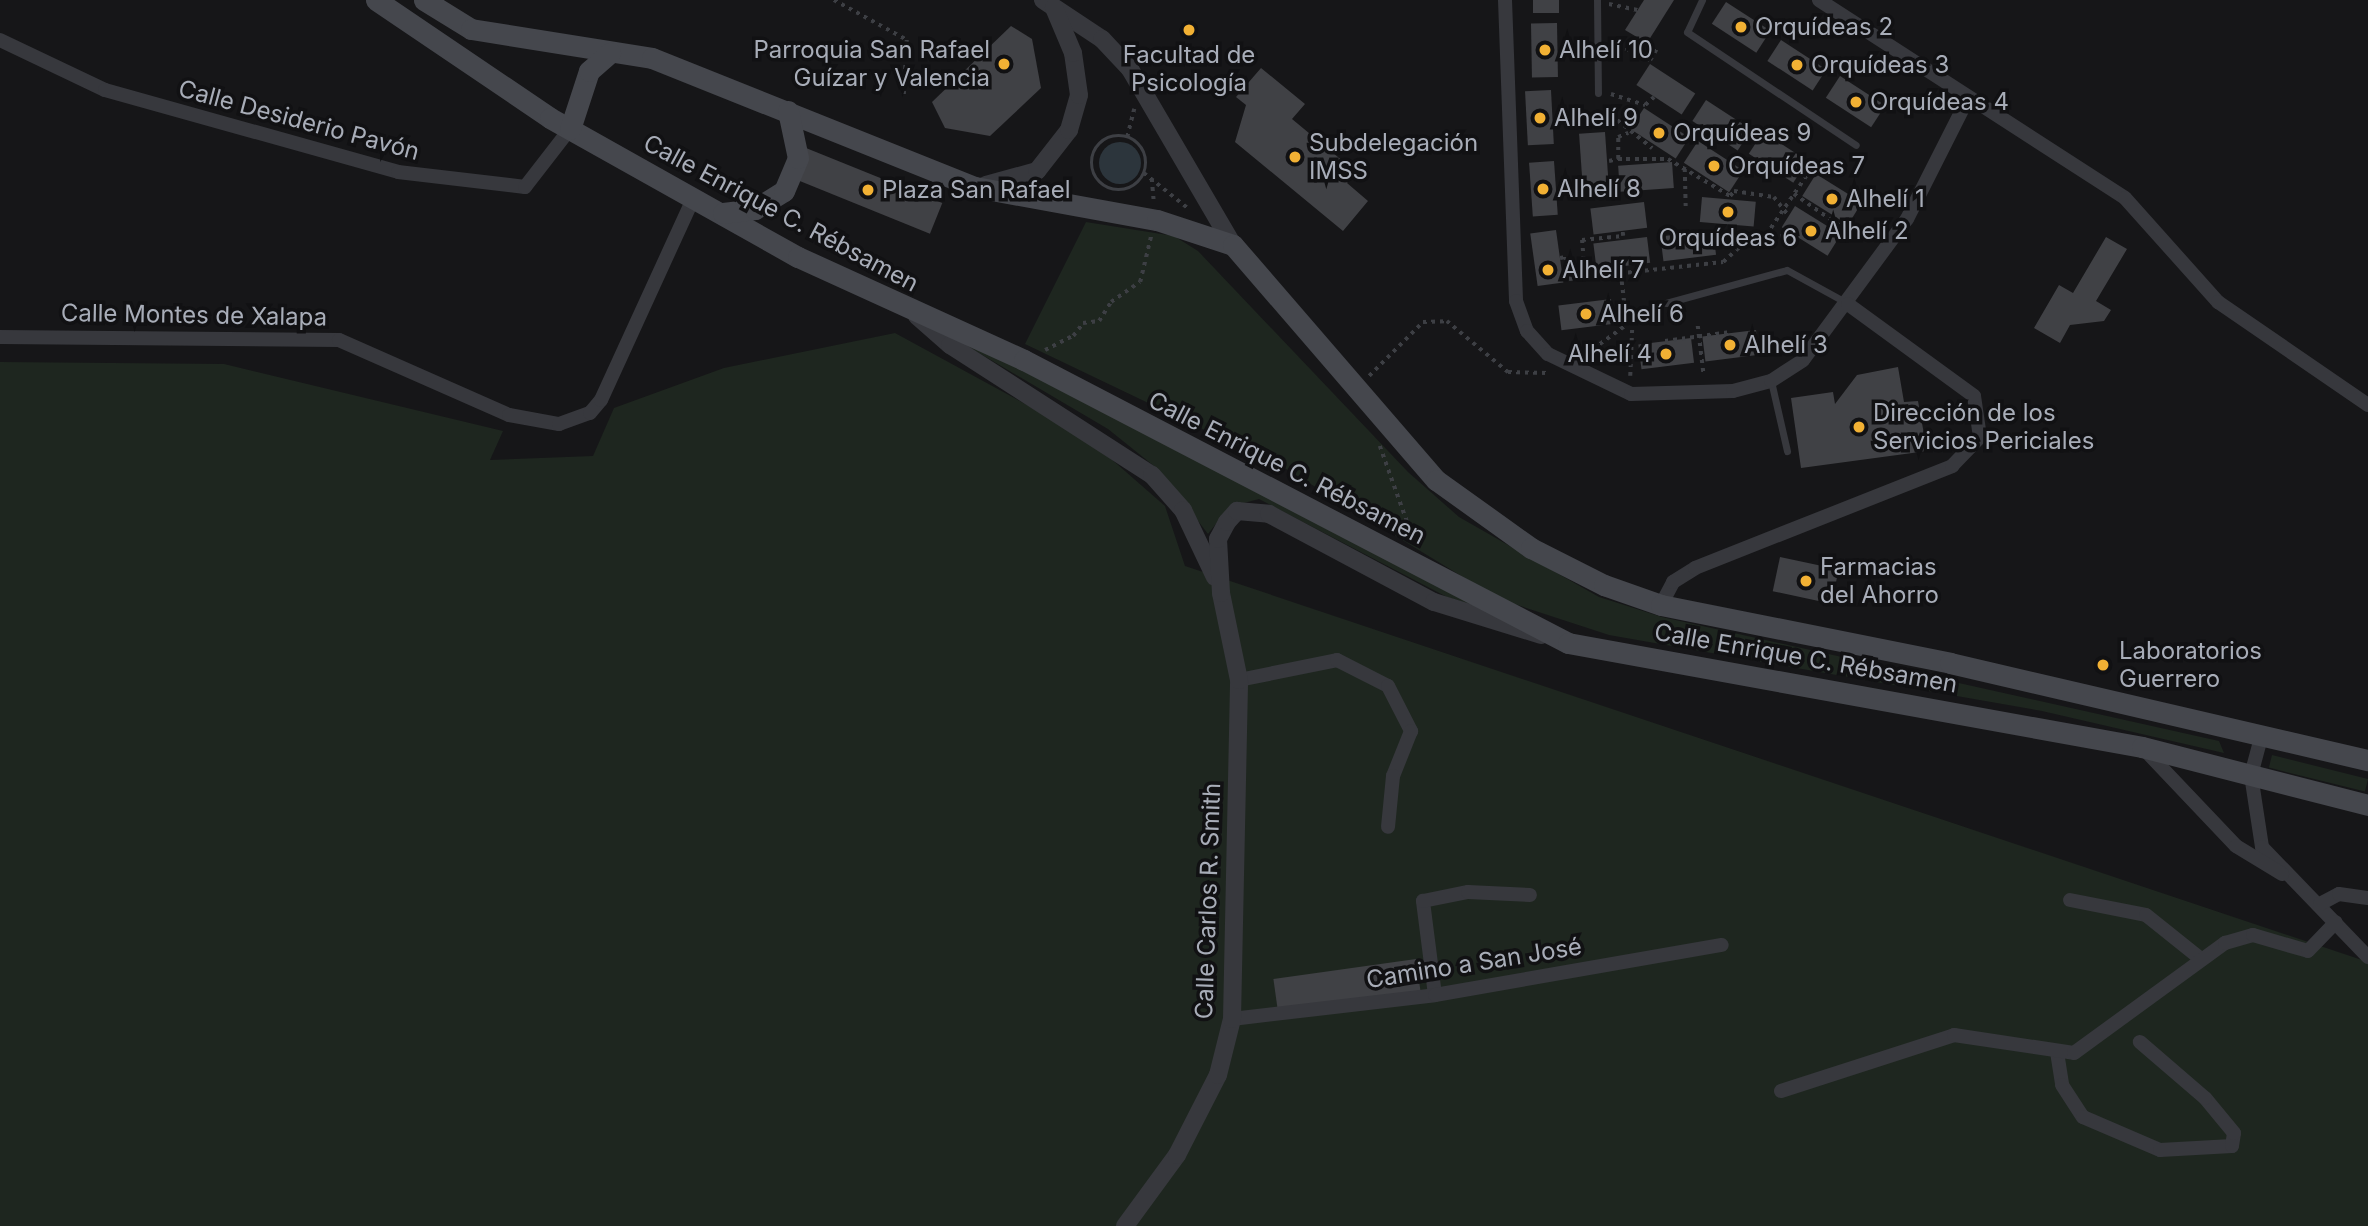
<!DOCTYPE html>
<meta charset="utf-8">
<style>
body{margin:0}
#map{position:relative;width:2368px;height:1226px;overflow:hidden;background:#161618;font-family:Inter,sans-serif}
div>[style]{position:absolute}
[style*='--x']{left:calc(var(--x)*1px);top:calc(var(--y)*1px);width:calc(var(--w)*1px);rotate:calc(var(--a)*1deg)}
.green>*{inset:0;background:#1e261f;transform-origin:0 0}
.water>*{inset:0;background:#2c353c}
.round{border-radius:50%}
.building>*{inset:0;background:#404145;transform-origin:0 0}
.path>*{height:3.5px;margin-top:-1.75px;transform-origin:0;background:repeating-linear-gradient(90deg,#3d3f44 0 3.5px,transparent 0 8.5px)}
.path>.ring{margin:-1.75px;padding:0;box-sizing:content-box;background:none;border:3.5px solid #3d3f44;border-radius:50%}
.service>*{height:7px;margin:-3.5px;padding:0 3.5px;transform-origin:3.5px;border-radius:3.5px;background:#37383d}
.minor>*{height:14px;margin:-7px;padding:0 7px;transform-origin:7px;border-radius:7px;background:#37383d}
.tertiary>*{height:18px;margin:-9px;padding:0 9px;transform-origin:9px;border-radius:9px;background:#37383d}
.secondary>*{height:21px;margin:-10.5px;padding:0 10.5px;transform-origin:10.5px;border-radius:10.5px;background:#45474d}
.dots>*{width:19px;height:19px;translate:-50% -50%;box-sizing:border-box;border:4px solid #111113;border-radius:50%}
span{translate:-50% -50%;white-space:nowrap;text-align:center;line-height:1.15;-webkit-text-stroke:7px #111113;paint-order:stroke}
.poi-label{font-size:24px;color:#a8adb8}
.left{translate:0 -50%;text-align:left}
.right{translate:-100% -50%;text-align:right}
.street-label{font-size:24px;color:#a8adb8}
</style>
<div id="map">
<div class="green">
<i style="clip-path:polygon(1086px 222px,1174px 236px,1198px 251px,1408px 472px,1459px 517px,1599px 597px,1662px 617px,2219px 741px,2224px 753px,2042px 711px,1609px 635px,1499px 599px,1286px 469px,1025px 344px)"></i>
<i style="clip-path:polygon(895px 333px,1086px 437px,1165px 506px,1185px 566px,2368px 962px,2368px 1226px,0 1226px,0 362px,224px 364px,503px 431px,490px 460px,593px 456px,614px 408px,724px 368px)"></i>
<i style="clip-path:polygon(952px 337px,993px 354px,1511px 617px,1447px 597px,1259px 499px,1229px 507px,1208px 534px,1159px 470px,1108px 429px)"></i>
<i style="left:2272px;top:755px;width:99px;height:13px;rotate:14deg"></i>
</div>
<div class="water">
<i class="round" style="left:1099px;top:142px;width:42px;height:42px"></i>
</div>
<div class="building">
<i style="left:1533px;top:0;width:26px;height:13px"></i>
<i style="clip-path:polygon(1644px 0,1674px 0,1647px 43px,1625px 30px)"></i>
<i style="left:1726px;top:2px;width:53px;height:26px;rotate:33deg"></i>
<i style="left:1557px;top:23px;width:54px;height:26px;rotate:89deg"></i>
<i style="clip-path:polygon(1011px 26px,1032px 39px,1041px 88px,990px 136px,945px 128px,932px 102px)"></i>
<i style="left:1781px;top:40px;width:54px;height:25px;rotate:33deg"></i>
<i style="left:1650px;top:64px;width:54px;height:25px;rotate:33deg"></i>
<i style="clip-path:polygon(1261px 68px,1305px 104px,1292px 119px,1356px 172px,1347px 183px,1368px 201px,1343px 231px,1235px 142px,1246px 105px,1236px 97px)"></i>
<i style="left:1840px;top:76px;width:54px;height:26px;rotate:33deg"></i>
<i style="left:1551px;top:90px;width:54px;height:26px;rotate:87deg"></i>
<i style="left:1706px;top:100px;width:54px;height:25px;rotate:33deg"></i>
<i style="left:1644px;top:108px;width:54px;height:25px;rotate:33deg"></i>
<i style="left:1605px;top:132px;width:53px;height:26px;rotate:86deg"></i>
<i style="left:1763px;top:132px;width:53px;height:26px;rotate:33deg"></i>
<i style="left:1698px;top:141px;width:54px;height:26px;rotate:33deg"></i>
<i style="left:806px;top:148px;width:147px;height:33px;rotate:22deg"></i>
<i style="left:1554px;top:161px;width:54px;height:25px;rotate:86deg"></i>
<i style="left:1672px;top:162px;width:26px;height:54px;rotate:86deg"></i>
<i style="left:1816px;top:174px;width:54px;height:26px;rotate:32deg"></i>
<i style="left:1702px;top:197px;width:54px;height:25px;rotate:5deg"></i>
<i style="left:1644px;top:202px;width:26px;height:54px;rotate:83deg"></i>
<i style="left:1795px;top:206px;width:54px;height:25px;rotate:32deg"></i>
<i style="left:1556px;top:230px;width:53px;height:26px;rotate:82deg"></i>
<i style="left:1713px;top:230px;width:25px;height:53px;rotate:83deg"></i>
<i style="left:1647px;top:237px;width:26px;height:54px;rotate:83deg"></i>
<i style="clip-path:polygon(2106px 237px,2127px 249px,2096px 301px,2111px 310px,2104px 321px,2070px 325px,2060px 343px,2034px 328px,2059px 285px,2073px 293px)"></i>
<i style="left:1611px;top:299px;width:25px;height:53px;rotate:83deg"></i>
<i style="left:1756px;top:330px;width:25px;height:54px;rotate:83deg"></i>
<i style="left:1691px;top:338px;width:25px;height:53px;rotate:83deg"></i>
<i style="clip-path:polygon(1898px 367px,1904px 402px,1918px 401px,1927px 451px,1801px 468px,1791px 398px,1833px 392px,1835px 404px,1857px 375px)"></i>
<i style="left:1780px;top:557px;width:60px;height:35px;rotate:12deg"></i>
<i style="left:1416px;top:959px;width:37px;height:144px;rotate:82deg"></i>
</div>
<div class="path">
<i style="--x:834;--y:0;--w:83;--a:28.7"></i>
<i style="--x:907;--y:40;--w:55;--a:93.1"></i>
<i style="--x:1609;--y:4;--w:29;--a:12"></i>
<i style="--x:1610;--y:41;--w:44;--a:25.4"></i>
<i style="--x:1650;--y:60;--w:12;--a:-59"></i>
<i style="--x:1611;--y:94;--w:36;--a:18"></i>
<i style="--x:1645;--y:105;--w:12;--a:-42"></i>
<i style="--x:1611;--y:115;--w:53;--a:38.8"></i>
<i class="ring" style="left:1092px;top:136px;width:50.5px;height:50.5px"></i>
<i style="--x:1127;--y:137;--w:29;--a:-76"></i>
<i style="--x:1618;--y:159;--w:50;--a:0"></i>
<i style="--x:1668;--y:159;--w:72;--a:30.8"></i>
<i style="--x:1730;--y:196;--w:6;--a:-51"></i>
<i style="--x:1734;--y:191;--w:40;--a:8.5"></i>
<i style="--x:1774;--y:197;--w:24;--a:52"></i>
<i style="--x:1609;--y:161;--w:9;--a:-13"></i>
<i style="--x:1618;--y:159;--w:22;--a:-90"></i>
<i style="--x:1618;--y:137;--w:11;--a:-22"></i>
<i style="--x:1685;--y:169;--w:41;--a:88.6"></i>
<i style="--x:1144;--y:173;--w:58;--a:38.7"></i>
<i style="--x:1152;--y:179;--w:23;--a:85"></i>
<i style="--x:1794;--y:194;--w:60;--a:34.8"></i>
<i style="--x:1766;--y:235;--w:91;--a:-55.8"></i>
<i style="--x:1560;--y:258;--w:6;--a:-9"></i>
<i style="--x:1566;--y:257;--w:22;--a:82"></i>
<i style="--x:1569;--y:279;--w:155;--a:-6.3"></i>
<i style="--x:1723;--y:262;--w:43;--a:-42.2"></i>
<i style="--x:1755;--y:233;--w:26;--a:7"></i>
<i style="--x:1621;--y:273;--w:52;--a:83.4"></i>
<i style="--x:1585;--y:277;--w:37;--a:-95"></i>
<i style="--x:1582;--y:240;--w:41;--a:-5.6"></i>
<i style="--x:1623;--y:236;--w:6;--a:-99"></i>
<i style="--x:1698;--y:326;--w:50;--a:83.2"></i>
<i style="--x:1665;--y:341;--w:66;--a:-7.9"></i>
<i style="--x:1045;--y:350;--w:31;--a:-27"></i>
<i style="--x:1073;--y:336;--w:16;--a:-52"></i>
<i style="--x:1083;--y:323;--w:16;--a:-7"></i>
<i style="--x:1099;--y:321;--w:22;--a:-58"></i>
<i style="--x:1111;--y:302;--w:35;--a:-35"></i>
<i style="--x:1140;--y:282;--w:47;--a:-76.6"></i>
<i style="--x:1586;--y:354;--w:53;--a:-35.8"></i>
<i style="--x:1369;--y:376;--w:76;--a:-45"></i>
<i style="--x:1423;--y:322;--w:24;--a:-2"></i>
<i style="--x:1447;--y:321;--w:80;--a:39.9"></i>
<i style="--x:1508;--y:372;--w:40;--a:1.4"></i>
<i style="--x:1630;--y:376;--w:49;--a:-87.7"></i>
<i style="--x:1380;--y:446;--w:101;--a:70.3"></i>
</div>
<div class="service">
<i style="--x:1597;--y:0;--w:93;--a:89.4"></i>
<i style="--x:1702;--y:0;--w:35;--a:115"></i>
<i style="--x:1687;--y:32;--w:203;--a:33.8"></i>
<i style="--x:1666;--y:303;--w:125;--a:-15.3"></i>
<i style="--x:1787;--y:270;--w:68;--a:28.8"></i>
<i style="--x:1771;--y:381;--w:72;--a:77.1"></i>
</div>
<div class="minor">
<i style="--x:1505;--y:0;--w:301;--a:87.9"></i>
<i style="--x:1516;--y:301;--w:32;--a:70"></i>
<i style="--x:1527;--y:331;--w:31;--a:48"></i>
<i style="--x:1548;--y:354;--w:92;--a:25.7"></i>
<i style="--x:1631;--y:394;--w:102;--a:-1.7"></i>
<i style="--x:1733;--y:391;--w:39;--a:-15"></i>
<i style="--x:1771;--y:381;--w:38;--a:-33"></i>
<i style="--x:1803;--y:360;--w:175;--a:-53.6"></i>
<i style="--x:1907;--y:219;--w:133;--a:-63.2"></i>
<i style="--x:1819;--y:0;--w:364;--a:32.9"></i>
<i style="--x:2125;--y:198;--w:140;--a:48.2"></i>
<i style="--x:2218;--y:302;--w:182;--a:34.5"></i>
<i style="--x:0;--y:40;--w:116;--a:25.5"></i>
<i style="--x:105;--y:90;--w:304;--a:15.6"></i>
<i style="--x:398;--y:172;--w:128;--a:6.7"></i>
<i style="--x:525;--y:187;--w:73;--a:-52.2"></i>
<i style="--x:0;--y:337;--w:339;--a:0.5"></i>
<i style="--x:339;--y:340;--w:186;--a:23.8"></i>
<i style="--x:509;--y:415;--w:51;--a:10.2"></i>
<i style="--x:559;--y:424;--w:33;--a:-20"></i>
<i style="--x:590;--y:413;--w:17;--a:-50"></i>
<i style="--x:601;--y:400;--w:223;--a:-65.4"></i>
<i style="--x:1661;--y:605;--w:26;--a:-62"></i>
<i style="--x:1673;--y:582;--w:26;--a:-32"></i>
<i style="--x:1695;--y:568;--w:277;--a:-21.6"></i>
<i style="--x:1952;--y:466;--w:40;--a:-46"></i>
<i style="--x:1980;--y:437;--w:41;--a:-98.3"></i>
<i style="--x:1974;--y:396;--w:156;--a:-143.9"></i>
<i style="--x:1239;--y:680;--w:100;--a:-11.5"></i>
<i style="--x:1337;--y:660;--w:57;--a:27"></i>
<i style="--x:1388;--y:686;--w:51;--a:62.9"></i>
<i style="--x:1411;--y:731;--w:48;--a:111.8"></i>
<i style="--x:1393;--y:776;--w:51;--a:95.6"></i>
<i style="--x:2262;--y:734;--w:42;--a:105"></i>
<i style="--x:2251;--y:775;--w:73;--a:81.3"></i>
<i style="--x:2262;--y:847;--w:153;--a:46.1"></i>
<i style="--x:2143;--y:748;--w:135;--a:46.5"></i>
<i style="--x:2236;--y:846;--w:54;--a:31.3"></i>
<i style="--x:2070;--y:900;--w:77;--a:11.2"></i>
<i style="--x:2146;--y:915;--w:70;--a:38.7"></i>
<i style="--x:2320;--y:904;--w:21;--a:-28"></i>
<i style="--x:2339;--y:894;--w:29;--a:8"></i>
<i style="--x:1435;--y:995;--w:95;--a:-97.3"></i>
<i style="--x:1423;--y:901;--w:46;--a:-11.3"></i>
<i style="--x:1468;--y:892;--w:62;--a:2.8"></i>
<i style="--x:1232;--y:1019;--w:204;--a:-6.7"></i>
<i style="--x:1435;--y:995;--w:291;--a:-9.9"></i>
<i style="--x:2057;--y:1052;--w:33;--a:81"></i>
<i style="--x:2062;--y:1085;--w:38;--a:57"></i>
<i style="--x:2083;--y:1117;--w:84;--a:23.2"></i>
<i style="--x:2160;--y:1150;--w:72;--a:-3.2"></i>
<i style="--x:2232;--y:1146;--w:13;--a:-81"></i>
<i style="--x:2234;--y:1133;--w:45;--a:-129.6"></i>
<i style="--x:2205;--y:1098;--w:86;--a:-139.3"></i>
<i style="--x:1781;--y:1091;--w:182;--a:-17.9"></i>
<i style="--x:1954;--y:1035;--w:121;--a:8.5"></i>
<i style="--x:2074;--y:1053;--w:187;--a:-36.1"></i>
<i style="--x:2225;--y:943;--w:29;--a:-16"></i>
<i style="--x:2253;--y:935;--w:57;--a:16.2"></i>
<i style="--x:2308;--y:951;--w:40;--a:-46"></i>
</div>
<div class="tertiary">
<i style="--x:1043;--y:0;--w:71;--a:33.5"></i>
<i style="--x:1102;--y:39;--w:41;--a:47"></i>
<i style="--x:1130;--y:69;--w:204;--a:59.7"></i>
<i style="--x:986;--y:185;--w:53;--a:-15.4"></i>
<i style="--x:1037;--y:171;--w:52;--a:-52"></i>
<i style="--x:1069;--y:130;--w:36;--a:-74"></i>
<i style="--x:1079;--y:95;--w:42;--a:-98.1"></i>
<i style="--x:1073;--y:53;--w:49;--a:-112.9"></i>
<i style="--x:917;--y:316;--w:44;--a:41.3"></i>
<i style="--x:950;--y:345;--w:240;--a:32.8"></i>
<i style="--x:1152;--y:475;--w:47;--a:48.5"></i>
<i style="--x:1183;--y:510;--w:74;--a:64.5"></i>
<i style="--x:1125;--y:1226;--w:88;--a:-53.8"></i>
<i style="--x:1177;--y:1155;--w:90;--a:-62.9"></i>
<i style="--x:1218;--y:1075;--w:58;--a:-76"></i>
<i style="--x:1232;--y:1019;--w:339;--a:-88.8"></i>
<i style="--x:1239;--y:680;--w:89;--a:-101.7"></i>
<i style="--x:1221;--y:593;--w:54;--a:-93.2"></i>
<i style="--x:1218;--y:539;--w:19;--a:-62"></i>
<i style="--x:1227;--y:522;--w:15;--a:-48"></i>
<i style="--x:1237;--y:511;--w:32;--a:5"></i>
<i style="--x:1269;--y:514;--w:187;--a:28.1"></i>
<i style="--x:1434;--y:602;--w:112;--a:17.1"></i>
</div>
<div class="secondary">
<i style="--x:376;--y:0;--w:210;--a:34.1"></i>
<i style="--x:550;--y:118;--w:284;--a:29.3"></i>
<i style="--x:798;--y:257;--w:248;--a:24.5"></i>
<i style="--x:1024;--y:360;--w:613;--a:27.48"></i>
<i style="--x:1568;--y:643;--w:583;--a:10.27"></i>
<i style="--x:2142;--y:747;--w:233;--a:14.4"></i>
<i style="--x:424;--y:0;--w:55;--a:31.7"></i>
<i style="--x:471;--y:29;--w:183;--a:9.1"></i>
<i style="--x:652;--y:58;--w:348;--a:21.8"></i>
<i style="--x:975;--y:187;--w:185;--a:10.3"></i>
<i style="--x:1157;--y:220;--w:80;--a:18.2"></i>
<i style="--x:1233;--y:245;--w:311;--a:49.2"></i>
<i style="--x:1436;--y:480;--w:117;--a:35.6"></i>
<i style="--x:1531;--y:548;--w:82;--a:26.9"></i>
<i style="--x:1604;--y:585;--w:60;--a:19.3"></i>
<i style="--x:1661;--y:605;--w:295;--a:11.3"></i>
<i style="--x:1950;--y:663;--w:429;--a:13.1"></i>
<i style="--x:570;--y:129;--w:61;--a:-71.9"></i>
<i style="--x:589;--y:71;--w:28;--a:-41"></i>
<i style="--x:723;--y:213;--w:32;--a:-7"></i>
<i style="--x:755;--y:209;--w:34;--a:-32"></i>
<i style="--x:784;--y:191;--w:36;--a:-67"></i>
<i style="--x:798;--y:158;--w:48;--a:-102"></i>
</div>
<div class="dots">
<i style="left:1741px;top:27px;background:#f2b134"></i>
<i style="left:1189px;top:30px;background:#f2b134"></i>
<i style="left:1545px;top:50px;background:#f2b134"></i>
<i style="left:1004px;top:64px;background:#f2b134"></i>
<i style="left:1797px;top:65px;background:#f2b134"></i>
<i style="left:1856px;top:102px;background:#f2b134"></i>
<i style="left:1540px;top:118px;background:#f2b134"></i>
<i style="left:1659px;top:133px;background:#f2b134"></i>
<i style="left:1295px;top:157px;background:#f2b134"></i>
<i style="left:1714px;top:166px;background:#f2b134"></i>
<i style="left:1543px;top:189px;background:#f2b134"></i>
<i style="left:868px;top:190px;background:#f2b134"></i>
<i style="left:1832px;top:199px;background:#f2b134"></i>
<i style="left:1728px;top:212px;background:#f2b134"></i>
<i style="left:1811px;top:231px;background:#f2b134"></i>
<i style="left:1548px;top:270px;background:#f2b134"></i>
<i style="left:1586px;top:314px;background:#f2b134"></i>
<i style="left:1730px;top:345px;background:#f2b134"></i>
<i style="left:1666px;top:354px;background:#f2b134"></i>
<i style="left:1859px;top:427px;background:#f2b134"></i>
<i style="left:1806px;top:581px;background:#f2b134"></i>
<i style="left:2103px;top:665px;background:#f2b134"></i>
</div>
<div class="poi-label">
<span class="left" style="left:1755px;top:27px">Orquídeas 2</span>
<span class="right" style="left:990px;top:64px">Parroquia San Rafael<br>Guízar y Valencia</span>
<span class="left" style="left:1559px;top:50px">Alhelí 10</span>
<span style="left:1189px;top:69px">Facultad de<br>Psicología</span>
<span class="left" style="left:1811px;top:65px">Orquídeas 3</span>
<span class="left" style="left:1870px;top:102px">Orquídeas 4</span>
<span class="left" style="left:1554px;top:118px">Alhelí 9</span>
<span class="left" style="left:1673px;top:133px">Orquídeas 9</span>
<span class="left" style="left:1309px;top:157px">Subdelegación<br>IMSS</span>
<span class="left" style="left:1728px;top:166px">Orquídeas 7</span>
<span class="left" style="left:1557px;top:189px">Alhelí 8</span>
<span class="left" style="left:882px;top:190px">Plaza San Rafael</span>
<span class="left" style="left:1846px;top:199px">Alhelí 1</span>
<span class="left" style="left:1825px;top:231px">Alhelí 2</span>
<span style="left:1728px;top:238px">Orquídeas 6</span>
<span class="left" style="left:1562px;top:270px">Alhelí 7</span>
<span class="left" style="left:1600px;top:314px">Alhelí 6</span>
<span class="left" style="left:1744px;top:345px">Alhelí 3</span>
<span class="right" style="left:1652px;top:354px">Alhelí 4</span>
<span class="left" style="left:1873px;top:427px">Dirección de los<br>Servicios Periciales</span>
<span class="left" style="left:1820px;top:581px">Farmacias<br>del Ahorro</span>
<span class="left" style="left:2119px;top:665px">Laboratorios<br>Guerrero</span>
</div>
<div class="street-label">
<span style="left:299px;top:120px;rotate:15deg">Calle Desiderio Pavón</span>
<span style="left:781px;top:213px;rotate:28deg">Calle Enrique C. Rébsamen</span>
<span style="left:194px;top:315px;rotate:1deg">Calle Montes de Xalapa</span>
<span style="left:1287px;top:468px;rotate:27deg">Calle Enrique C. Rébsamen</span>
<span style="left:1806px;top:658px;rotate:10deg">Calle Enrique C. Rébsamen</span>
<span style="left:1208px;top:901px;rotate:-88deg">Calle Carlos R. Smith</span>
<span style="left:1474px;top:963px;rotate:-9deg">Camino a San José</span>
</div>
</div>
